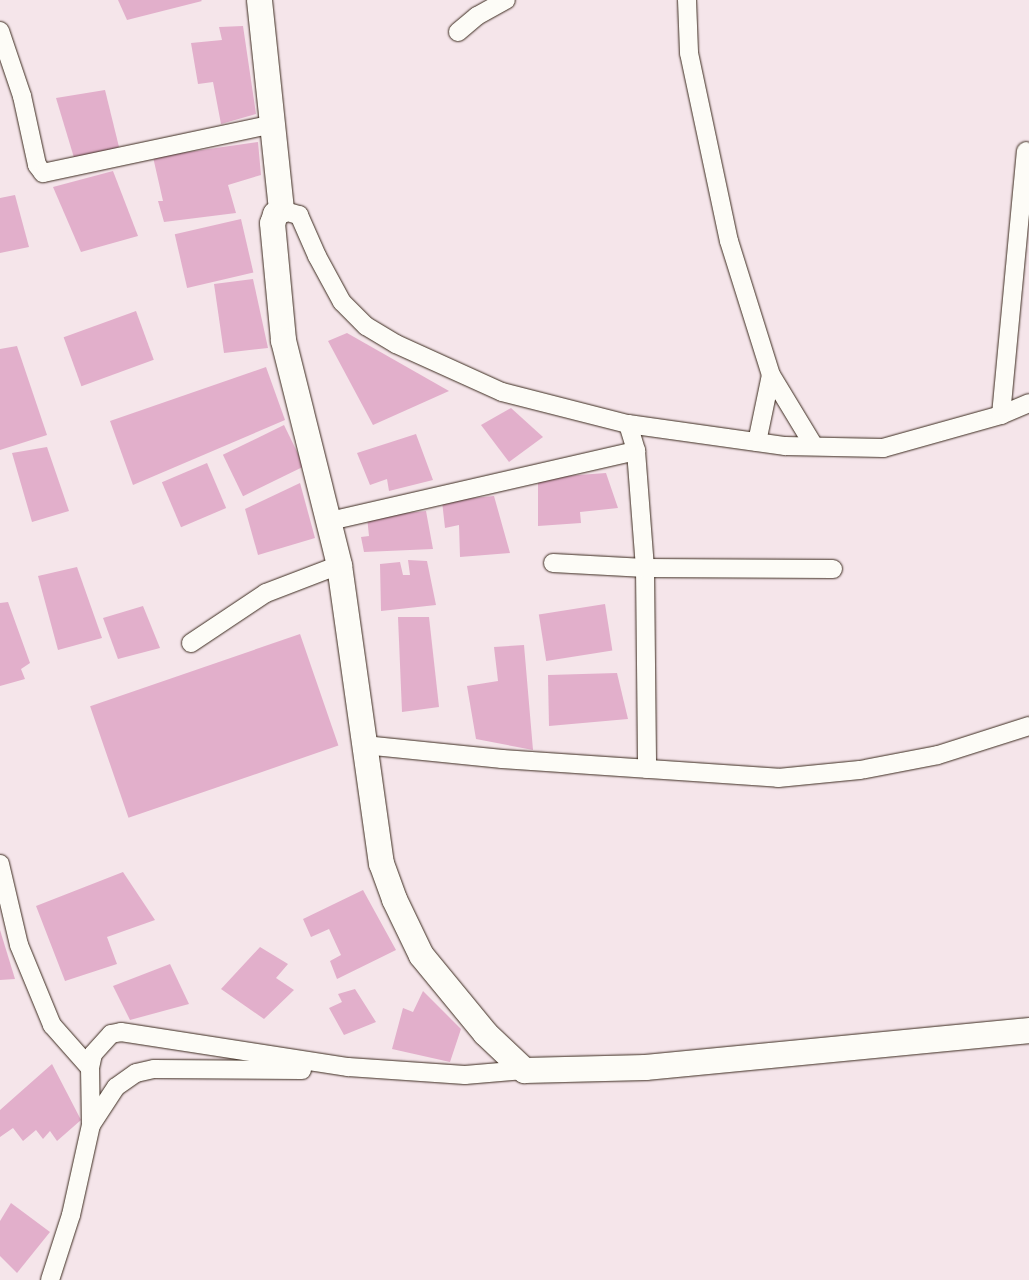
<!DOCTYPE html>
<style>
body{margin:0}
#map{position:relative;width:1029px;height:1280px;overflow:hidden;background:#f5e5ea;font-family:Kalam,sans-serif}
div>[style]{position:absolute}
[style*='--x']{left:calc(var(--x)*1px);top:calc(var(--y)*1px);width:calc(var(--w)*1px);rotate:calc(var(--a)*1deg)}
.building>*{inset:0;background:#e2afcb;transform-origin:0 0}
.roads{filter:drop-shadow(0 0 1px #3b2a1e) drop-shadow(0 0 1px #3b2a1e)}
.street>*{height:18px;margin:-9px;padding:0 9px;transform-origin:9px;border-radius:9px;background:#fdfcf7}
.secondary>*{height:25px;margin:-12.5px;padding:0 12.5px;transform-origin:12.5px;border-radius:12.5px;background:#fdfcf7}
span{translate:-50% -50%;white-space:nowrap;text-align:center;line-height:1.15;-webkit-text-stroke:4px #fdfcf7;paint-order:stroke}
</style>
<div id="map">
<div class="building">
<i style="clip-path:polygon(118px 0,201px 0,202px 1px,127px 20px)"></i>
<i style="clip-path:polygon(243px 26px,256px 114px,221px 124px,213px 82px,198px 84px,191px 43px,222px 40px,219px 27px)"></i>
<i style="clip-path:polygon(105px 90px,119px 147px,75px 161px,56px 98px)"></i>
<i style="clip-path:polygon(258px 142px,261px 175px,228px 185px,236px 213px,164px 222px,158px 201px,163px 201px,153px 157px)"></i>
<i style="clip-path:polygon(113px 171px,138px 236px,81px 252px,53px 187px)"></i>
<i style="clip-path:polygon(15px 195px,29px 247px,0 253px,0 198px)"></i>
<i style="left:241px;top:219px;width:55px;height:68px;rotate:77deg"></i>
<i style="clip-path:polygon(253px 279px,268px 348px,224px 353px,214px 284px)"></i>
<i style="left:136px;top:311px;width:52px;height:77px;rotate:70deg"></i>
<i style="clip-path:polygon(347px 333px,449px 391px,373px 425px,328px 341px)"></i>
<i style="clip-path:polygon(17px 346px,47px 435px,0 450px,0 349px)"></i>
<i style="clip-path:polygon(266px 367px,285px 420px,133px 485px,110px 421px)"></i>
<i style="clip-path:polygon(511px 408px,543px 437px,509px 462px,481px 425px)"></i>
<i style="left:284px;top:425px;width:46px;height:68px;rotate:64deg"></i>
<i style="clip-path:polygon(416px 434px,433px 480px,389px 491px,387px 479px,370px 485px,357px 453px)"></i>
<i style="clip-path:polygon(47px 447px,69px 511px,32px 522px,12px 453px)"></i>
<i style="left:207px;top:463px;width:49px;height:49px;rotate:67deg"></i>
<i style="clip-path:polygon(606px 473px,618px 508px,580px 512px,581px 523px,538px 526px,538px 478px)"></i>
<i style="clip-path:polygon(300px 483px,315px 538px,258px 555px,245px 509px)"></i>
<i style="clip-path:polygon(494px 496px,510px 553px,460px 557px,459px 525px,445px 528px,442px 501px)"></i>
<i style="clip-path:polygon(426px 511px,433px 549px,364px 552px,361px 537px,369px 536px,367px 517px)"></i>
<i style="clip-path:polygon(408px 560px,427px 561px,436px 605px,381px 611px,380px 564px,400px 562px,403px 575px,410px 575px)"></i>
<i style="clip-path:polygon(77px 567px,102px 638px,58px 650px,38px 576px)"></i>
<i style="clip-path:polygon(8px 602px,30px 663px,21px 669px,25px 679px,0 686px,0 603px)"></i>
<i style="left:605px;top:604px;width:47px;height:67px;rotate:81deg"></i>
<i style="clip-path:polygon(143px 606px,160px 648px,118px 659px,103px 618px)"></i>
<i style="clip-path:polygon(398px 617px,429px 617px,439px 707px,402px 712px)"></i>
<i style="left:300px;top:634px;width:118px;height:222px;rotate:71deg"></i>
<i style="clip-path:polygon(524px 645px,533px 750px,476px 739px,467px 686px,498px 681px,494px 647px)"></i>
<i style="clip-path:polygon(617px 673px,628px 719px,549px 726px,548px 675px)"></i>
<i style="clip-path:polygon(123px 872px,155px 920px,107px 937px,117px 964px,65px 981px,36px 906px)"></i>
<i style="clip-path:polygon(363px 890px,396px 950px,337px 979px,330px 961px,341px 955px,329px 929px,311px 937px,303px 919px)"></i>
<i style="clip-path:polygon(0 930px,15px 979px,0 980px)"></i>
<i style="clip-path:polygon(260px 947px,288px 964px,276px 978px,294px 990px,264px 1019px,221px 989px)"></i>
<i style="clip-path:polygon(170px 964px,189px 1004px,130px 1020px,113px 986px)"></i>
<i style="clip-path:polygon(355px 989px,376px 1022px,344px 1035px,329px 1008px,342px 1002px,338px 994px)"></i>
<i style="clip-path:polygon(423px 991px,461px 1029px,450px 1062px,392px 1049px,403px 1008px,413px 1012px)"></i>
<i style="clip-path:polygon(52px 1064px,81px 1120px,57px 1141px,50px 1131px,43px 1139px,36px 1130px,23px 1141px,13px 1128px,0 1137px,0 1110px)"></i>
<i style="clip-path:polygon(11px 1203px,50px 1232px,17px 1273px,0 1256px,0 1221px)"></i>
</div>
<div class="roads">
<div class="street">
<i style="--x:687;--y:0;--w:53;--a:87.8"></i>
<i style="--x:689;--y:53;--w:192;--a:78"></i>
<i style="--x:729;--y:241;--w:140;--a:72.6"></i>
<i style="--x:771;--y:375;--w:83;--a:58.8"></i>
<i style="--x:0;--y:31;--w:69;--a:71.3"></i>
<i style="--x:22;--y:96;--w:71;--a:77.7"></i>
<i style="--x:37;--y:165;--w:10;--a:53"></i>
<i style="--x:43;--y:173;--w:235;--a:-12"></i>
<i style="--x:458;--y:32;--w:25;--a:-40"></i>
<i style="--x:477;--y:16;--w:33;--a:-29"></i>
<i style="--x:281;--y:210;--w:19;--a:16"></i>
<i style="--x:299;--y:215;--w:45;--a:66.3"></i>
<i style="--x:317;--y:256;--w:52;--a:61.5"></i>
<i style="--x:342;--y:302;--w:34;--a:45"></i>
<i style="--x:366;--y:326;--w:35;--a:31"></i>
<i style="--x:396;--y:344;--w:116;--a:24.4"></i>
<i style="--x:502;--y:392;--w:130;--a:14.3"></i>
<i style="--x:628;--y:424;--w:159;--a:8"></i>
<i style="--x:785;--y:446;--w:98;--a:1.2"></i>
<i style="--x:883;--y:448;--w:123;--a:-15.6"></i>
<i style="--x:1001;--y:415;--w:30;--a:-23"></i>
<i style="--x:1001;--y:415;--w:265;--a:-84.6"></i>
<i style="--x:628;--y:424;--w:28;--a:73"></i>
<i style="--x:636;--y:451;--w:117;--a:85.6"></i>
<i style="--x:645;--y:568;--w:201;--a:89.4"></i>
<i style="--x:757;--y:442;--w:68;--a:-78.2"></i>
<i style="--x:330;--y:521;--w:314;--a:-12.9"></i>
<i style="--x:553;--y:563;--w:92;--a:3.1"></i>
<i style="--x:645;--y:568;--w:188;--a:0.3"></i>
<i style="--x:191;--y:643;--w:90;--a:-33.7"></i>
<i style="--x:266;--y:593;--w:78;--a:-21"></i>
<i style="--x:364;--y:745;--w:139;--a:5.8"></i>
<i style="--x:502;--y:759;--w:277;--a:3.9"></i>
<i style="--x:778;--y:778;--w:82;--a:-5.6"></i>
<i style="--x:860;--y:770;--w:79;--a:-10.9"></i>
<i style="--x:938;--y:755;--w:96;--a:-17.7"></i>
<i style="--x:0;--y:864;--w:83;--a:76.8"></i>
<i style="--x:19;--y:945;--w:87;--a:67.6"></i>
<i style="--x:52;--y:1025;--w:57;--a:48.5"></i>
<i style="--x:91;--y:1125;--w:45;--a:-56.7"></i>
<i style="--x:116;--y:1087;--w:24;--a:-35"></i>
<i style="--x:136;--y:1073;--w:18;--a:-13"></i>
<i style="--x:154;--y:1069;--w:148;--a:0.4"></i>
<i style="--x:50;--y:1280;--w:68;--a:-72.1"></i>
<i style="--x:71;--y:1215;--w:92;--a:-77.5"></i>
<i style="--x:91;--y:1125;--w:57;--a:-91"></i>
<i style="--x:90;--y:1068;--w:14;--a:-78"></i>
<i style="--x:93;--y:1054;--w:27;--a:-48"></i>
<i style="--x:111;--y:1034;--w:10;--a:-11"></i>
<i style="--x:121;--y:1032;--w:230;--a:8.8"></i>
<i style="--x:348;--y:1067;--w:117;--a:3.9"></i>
<i style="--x:465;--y:1075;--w:59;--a:-4.8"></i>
</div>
<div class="secondary">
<i style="--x:259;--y:0;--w:211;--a:84"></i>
<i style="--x:281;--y:210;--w:7;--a:146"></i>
<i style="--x:275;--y:214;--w:9;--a:108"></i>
<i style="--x:272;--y:223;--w:118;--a:84.6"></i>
<i style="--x:283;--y:340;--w:232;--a:76"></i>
<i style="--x:339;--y:565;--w:301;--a:82"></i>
<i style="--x:381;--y:863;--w:38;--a:70"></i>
<i style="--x:394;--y:899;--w:62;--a:64.3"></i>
<i style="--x:421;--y:955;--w:101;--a:50.6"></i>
<i style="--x:485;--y:1033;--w:54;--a:43.5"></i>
<i style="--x:524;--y:1070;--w:121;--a:-1.4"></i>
<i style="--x:645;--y:1067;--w:386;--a:-5.5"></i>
</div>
</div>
</div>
